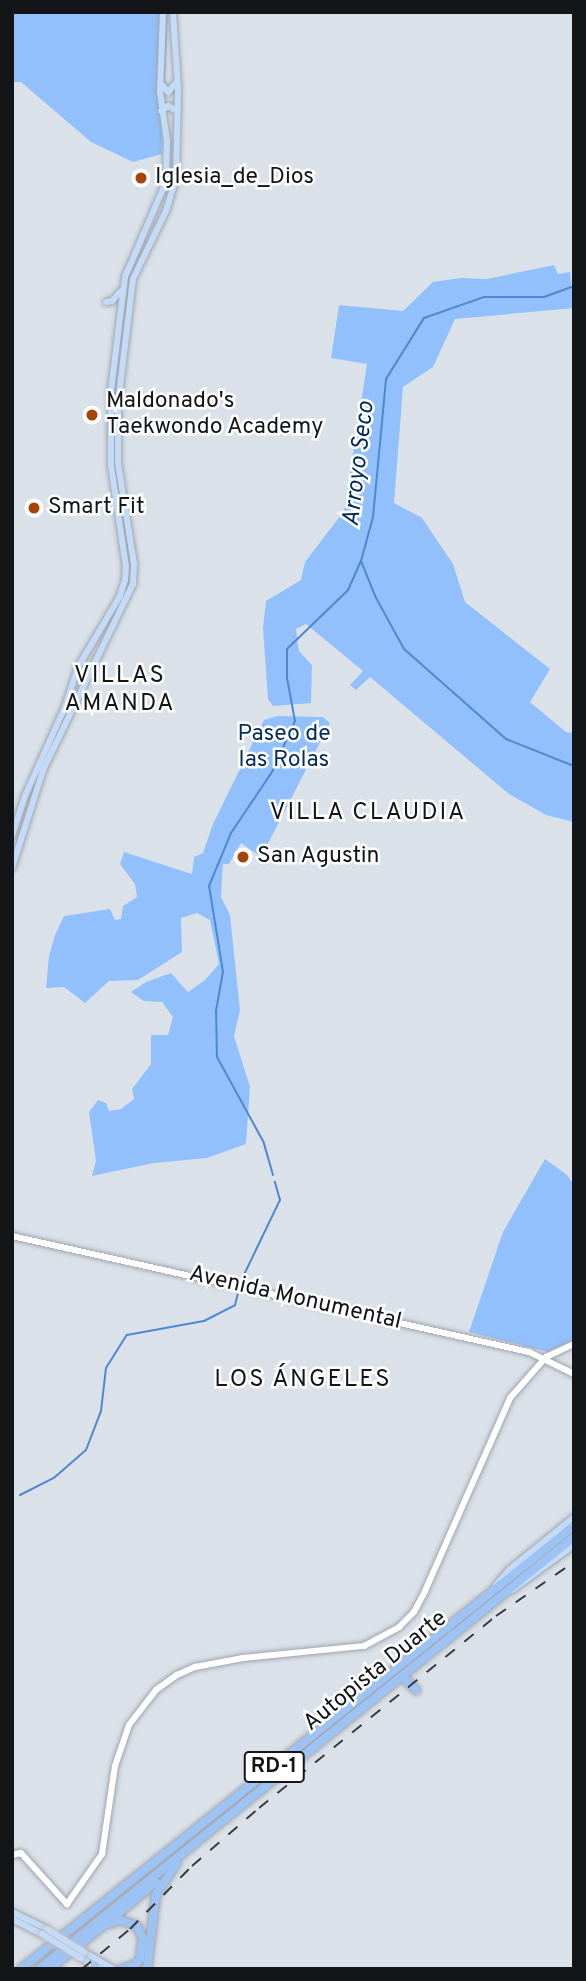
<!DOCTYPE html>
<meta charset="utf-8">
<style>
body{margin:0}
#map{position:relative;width:586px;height:1981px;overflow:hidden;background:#dae1e9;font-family:Overpass,sans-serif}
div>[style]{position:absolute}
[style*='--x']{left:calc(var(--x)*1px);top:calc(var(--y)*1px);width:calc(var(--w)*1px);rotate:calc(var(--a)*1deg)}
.green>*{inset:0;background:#92c0fc}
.stream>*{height:2px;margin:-1px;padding:0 1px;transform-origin:1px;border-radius:1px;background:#4e88d0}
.roads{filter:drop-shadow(0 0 2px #a1a6ae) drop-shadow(0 0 2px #a1a6ae)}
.secondary>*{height:6px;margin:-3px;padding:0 3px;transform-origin:3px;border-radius:3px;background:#fff}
.primary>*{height:6px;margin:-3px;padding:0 3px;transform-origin:3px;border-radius:3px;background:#c4dbf8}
.highway>*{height:8px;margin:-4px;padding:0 4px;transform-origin:4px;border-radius:4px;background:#9dc3f4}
.rail>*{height:2px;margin-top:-1px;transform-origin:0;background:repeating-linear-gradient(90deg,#373a3e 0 12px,transparent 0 24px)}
.bridges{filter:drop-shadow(0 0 2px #bdbdbe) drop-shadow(0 0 2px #bdbdbe)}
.primary-bridge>*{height:6px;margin:-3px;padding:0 3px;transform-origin:3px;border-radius:3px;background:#c4dbf8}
.dots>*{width:19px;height:19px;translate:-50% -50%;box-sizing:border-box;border:4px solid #fff;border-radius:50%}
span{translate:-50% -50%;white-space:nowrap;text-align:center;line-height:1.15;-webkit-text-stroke:5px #fff;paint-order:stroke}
.shield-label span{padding:2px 5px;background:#fff;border:2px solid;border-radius:5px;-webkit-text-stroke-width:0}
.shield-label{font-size:21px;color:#131518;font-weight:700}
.poi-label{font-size:23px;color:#131518}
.left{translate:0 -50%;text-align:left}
.park-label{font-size:23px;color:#052e5d}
.street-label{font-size:23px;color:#131518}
.water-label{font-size:24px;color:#022b5a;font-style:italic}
.neighbourhood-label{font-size:24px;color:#131518;letter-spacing:2px}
.frame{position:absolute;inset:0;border:14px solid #131518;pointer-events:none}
</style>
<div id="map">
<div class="green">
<i style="clip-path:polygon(12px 12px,168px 12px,162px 154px,133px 162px,91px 142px,21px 82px,12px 82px)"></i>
<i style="clip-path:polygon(554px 265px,558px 274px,570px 272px,574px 308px,455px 319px,433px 367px,403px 387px,394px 503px,422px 518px,453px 564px,465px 602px,550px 669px,530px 702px,566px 732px,574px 733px,574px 822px,546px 815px,509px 794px,370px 677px,356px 690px,350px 685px,363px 671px,306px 624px,296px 629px,299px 651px,312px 665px,311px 703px,273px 706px,268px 699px,263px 628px,266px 601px,301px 580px,305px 562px,344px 511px,367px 364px,331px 358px,339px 305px,403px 311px,433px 282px,461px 278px,487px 279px)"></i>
<i style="clip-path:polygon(278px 716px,323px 717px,330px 723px,261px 857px,241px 843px,229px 864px,223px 864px,221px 897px,230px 915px,240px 1010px,234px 1036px,250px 1087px,246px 1144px,207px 1158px,154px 1163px,92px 1176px,96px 1161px,89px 1112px,98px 1100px,106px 1103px,109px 1111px,121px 1109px,134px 1099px,132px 1089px,151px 1064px,151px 1035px,168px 1035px,173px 1017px,162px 1002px,144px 1001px,131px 992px,146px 982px,171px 973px,188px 992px,205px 980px,219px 964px,210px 920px,197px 913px,181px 918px,182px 952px,138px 980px,109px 981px,85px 1003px,64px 987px,46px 988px,49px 956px,55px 935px,64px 916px,110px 909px,115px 920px,121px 919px,123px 906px,137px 897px,135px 884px,120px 864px,124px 852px,192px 874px,194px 857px,203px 853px,213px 824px,264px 720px)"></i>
<i style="clip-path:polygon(545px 1159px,567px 1175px,574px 1185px,574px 1340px,548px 1352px,469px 1332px,503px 1232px)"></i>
</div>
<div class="stream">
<i style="--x:361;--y:561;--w:38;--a:68"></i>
<i style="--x:375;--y:596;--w:60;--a:61.3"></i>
<i style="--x:404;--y:649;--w:136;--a:41.4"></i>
<i style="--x:506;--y:739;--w:73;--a:21.7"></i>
<i style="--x:273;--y:1175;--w:35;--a:-106"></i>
<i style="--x:263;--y:1141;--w:96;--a:-118.7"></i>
<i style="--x:217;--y:1057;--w:46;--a:-91.2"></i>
<i style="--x:216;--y:1011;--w:40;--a:-80"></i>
<i style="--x:223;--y:972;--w:87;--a:-99.2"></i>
<i style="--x:209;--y:886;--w:57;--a:-67.5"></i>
<i style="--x:231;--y:833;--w:73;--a:-56.1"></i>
<i style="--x:272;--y:772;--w:56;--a:-65.7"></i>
<i style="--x:295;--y:721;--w:44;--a:-100.5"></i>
<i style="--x:287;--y:678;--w:29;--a:-90"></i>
<i style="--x:287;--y:649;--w:85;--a:-44"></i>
<i style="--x:348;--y:590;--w:32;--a:-66"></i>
<i style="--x:361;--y:561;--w:46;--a:-74.7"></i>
<i style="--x:373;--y:517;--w:139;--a:-84.6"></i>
<i style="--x:386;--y:379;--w:72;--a:-58.1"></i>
<i style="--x:424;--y:318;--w:64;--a:-19.3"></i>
<i style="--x:484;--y:297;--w:60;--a:0"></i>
<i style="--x:544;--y:297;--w:32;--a:-20"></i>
<i style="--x:240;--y:1283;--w:92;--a:-64.3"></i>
<i style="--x:280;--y:1200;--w:19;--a:-106"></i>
<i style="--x:20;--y:1495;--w:39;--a:-27"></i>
<i style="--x:55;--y:1477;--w:41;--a:-41.1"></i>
<i style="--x:86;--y:1450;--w:42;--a:-69"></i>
<i style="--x:101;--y:1411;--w:43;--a:-83.4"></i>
<i style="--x:106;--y:1368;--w:39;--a:-58"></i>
<i style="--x:127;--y:1335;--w:78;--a:-10.3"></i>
<i style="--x:204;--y:1321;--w:35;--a:-27"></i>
<i style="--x:235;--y:1305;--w:16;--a:-76"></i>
</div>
<div class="roads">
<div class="secondary">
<i style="--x:12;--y:1236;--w:530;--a:12.65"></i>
<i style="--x:529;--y:1352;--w:50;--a:26.1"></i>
<i style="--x:12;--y:1855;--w:9;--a:-13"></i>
<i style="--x:21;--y:1853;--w:69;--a:48"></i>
<i style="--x:67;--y:1904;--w:61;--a:-55"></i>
<i style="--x:102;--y:1854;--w:89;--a:-81.6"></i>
<i style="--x:115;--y:1766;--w:43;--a:-71.1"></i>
<i style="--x:129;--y:1725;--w:44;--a:-52.4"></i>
<i style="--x:156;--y:1690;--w:26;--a:-36"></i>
<i style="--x:177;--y:1675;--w:20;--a:-24"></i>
<i style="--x:195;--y:1667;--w:49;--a:-10.6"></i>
<i style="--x:243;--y:1658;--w:122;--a:-5.7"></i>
<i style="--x:364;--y:1646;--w:40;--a:-28"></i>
<i style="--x:399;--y:1627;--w:21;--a:-45"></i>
<i style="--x:414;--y:1612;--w:24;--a:-62"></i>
<i style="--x:425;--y:1591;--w:211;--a:-66.2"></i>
<i style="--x:510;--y:1398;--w:55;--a:-48.7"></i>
<i style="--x:546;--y:1357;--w:31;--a:-25"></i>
</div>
<div class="primary">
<i style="--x:161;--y:84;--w:11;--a:49"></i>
<i style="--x:168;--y:92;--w:12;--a:-48"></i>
<i style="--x:161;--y:111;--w:9;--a:-36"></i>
<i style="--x:168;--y:106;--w:11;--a:27"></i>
<i style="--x:106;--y:302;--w:6;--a:-9"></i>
<i style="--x:112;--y:301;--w:13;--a:-48"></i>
<i style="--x:12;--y:836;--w:42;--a:-72"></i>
<i style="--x:25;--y:796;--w:98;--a:-65.8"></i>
<i style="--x:65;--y:707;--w:42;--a:-72"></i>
<i style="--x:78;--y:667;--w:82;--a:-59.4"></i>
<i style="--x:120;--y:596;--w:17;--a:-73"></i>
<i style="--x:125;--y:580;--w:13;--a:-86"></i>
<i style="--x:126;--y:567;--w:102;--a:-98.4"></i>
<i style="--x:111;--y:466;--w:75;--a:-90"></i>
<i style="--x:111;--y:391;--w:115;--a:-83"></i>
<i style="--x:125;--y:277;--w:103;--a:-66.7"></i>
<i style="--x:166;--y:182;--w:40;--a:-88.6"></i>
<i style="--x:167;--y:142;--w:51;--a:-97.8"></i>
<i style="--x:160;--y:91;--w:79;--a:-87.8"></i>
<i style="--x:12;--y:868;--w:103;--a:-72.4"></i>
<i style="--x:43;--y:770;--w:207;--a:-64.2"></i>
<i style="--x:133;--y:584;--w:20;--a:-87"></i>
<i style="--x:134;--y:564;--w:102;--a:-99"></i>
<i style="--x:118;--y:463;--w:60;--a:-90"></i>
<i style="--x:118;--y:403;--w:125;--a:-83.1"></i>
<i style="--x:133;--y:279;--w:76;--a:-64.1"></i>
<i style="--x:166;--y:211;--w:34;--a:-73"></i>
<i style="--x:176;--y:178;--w:90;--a:-88.7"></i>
<i style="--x:178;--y:88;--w:76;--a:-93.8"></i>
<i style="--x:496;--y:1585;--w:21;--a:-49"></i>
<i style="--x:510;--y:1569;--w:82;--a:-39.1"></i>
<i style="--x:512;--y:1590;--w:77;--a:-36"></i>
<i style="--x:12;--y:1912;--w:39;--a:26"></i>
<i style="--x:12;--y:1919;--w:34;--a:27"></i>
<i style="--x:84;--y:1952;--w:34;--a:30"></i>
<i style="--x:81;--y:1958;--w:23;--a:29"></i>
</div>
<div class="highway">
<i style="--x:402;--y:1676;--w:20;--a:45"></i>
<i style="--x:109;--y:1921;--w:61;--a:-39.7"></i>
<i style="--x:95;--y:1966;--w:3;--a:72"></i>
<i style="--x:21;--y:1969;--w:709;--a:-38.7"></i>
<i style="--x:39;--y:1969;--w:688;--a:-38.92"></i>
<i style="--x:50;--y:1969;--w:70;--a:-39.2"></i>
<i style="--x:104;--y:1925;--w:17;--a:-17"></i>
<i style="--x:120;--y:1920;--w:18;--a:19"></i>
<i style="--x:137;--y:1926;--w:14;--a:65"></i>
<i style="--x:143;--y:1939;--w:20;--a:99"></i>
<i style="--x:140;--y:1959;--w:8;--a:130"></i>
<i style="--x:135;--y:1965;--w:14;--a:163"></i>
<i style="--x:147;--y:1969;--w:75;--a:-83.1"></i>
<i style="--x:156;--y:1895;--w:38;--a:-57"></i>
</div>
</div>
<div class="rail">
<i style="--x:82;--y:1969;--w:62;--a:-39.8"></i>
<i style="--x:130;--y:1929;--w:88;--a:-45.5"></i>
<i style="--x:192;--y:1866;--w:89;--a:-40.9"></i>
<i style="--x:259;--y:1808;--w:305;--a:-39"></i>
<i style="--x:496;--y:1616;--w:95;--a:-34.7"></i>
</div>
<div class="bridges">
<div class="primary-bridge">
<i style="--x:47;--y:1929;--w:44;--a:31.9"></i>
<i style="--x:42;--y:1934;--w:46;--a:31.6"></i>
</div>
</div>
<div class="dots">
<i style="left:141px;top:178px;background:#a64403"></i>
<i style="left:92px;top:415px;background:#a64403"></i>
<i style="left:34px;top:508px;background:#a64403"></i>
<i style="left:243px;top:857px;background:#a64403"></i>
</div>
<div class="shield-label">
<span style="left:274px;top:1767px">RD-1</span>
</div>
<div class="poi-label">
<span class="left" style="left:155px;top:178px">Iglesia_de_Dios</span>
<span class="left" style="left:106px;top:415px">Maldonado's<br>Taekwondo Academy</span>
<span class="left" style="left:48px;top:508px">Smart Fit</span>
<span class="left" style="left:257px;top:857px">San Agustin</span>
</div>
<div class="park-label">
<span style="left:284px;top:748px">Paseo de<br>las Rolas</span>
</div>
<div class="street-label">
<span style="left:295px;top:1299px;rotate:13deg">Avenida Monumental</span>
<span style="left:376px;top:1672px;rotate:-39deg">Autopista Duarte</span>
</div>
<div class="water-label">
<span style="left:360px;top:464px;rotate:-83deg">Arroyo Seco</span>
</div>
<div class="neighbourhood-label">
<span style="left:120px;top:691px">VILLAS<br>AMANDA</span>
<span style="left:368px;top:814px">VILLA CLAUDIA</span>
<span style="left:303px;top:1381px">LOS ÁNGELES</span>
</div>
<div class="frame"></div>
</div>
